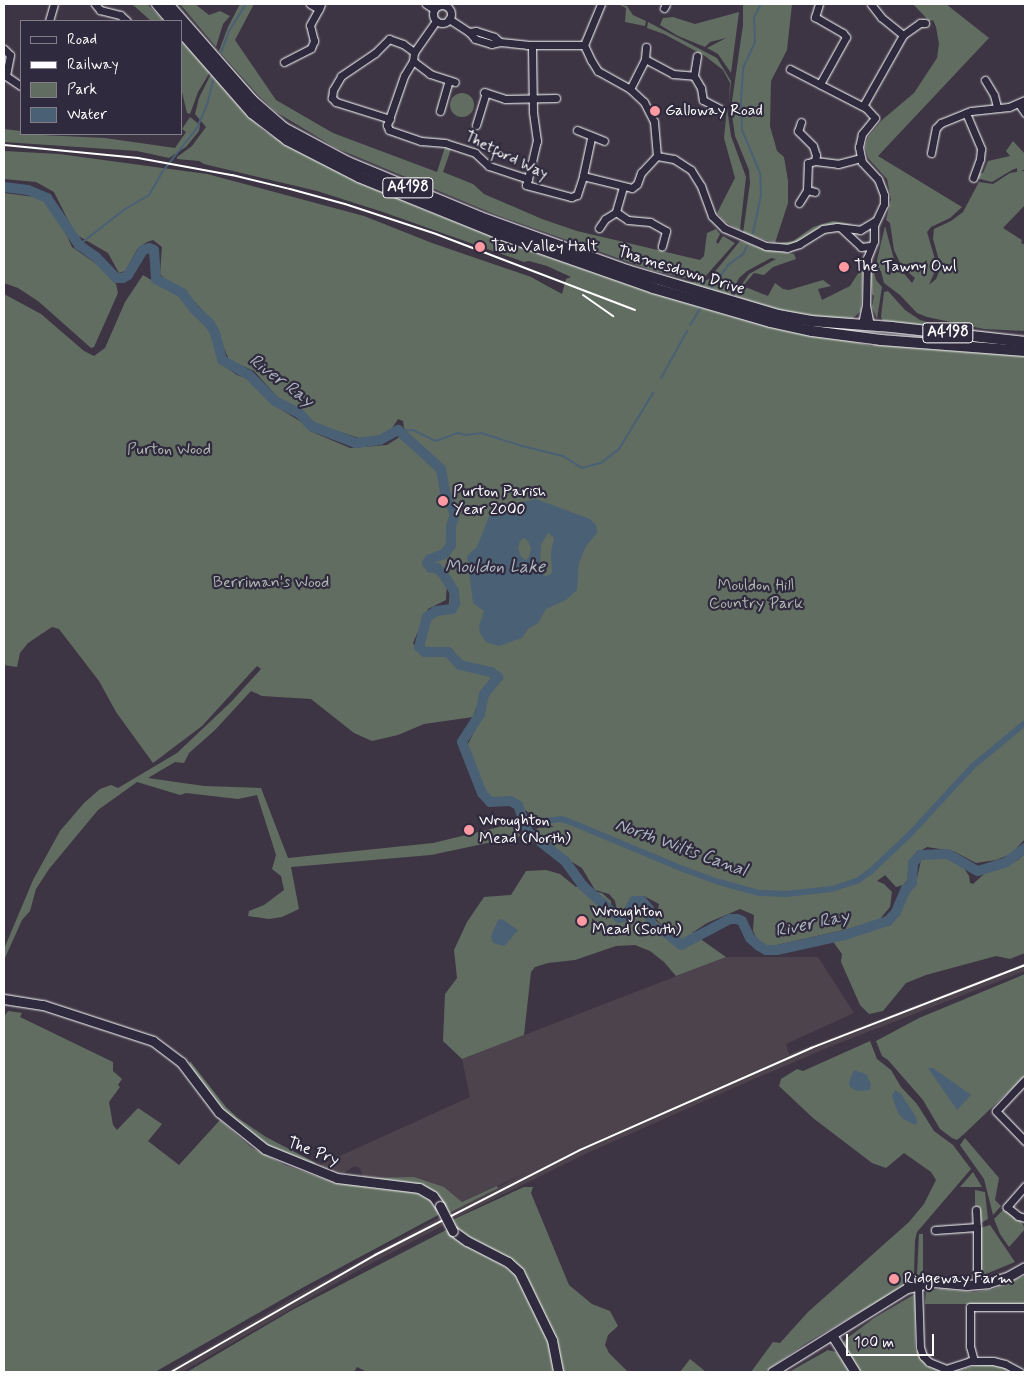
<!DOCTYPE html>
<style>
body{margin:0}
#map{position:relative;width:1029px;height:1376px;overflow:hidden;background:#3d3544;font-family:Mynerve,sans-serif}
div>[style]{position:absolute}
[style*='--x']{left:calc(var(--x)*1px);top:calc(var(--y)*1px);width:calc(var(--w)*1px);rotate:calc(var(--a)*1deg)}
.built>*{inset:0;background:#4d434c}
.green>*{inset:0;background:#626d61}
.round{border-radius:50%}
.water>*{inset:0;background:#4a6075}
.stream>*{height:2px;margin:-1px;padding:0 1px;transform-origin:1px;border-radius:1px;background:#4a6075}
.canal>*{height:6px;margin:-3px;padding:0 3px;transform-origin:3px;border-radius:3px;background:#4a6075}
.river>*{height:10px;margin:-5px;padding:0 5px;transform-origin:5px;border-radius:5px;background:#4a6075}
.roads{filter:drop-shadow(0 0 1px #fff) drop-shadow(0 0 1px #fff)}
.street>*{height:7px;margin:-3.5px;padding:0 3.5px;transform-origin:3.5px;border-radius:3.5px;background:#2f2a3d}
.street>.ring{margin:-3.5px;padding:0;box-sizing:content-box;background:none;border:7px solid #2f2a3d;border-radius:50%}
.secondary>*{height:9px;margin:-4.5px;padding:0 4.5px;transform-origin:4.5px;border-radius:4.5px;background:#2f2a3d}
.primary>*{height:10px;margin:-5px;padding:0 5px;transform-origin:5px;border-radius:5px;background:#2f2a3d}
.rail>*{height:2px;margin:-1px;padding:0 1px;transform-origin:1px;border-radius:1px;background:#fff}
.bridges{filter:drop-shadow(0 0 1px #fff) drop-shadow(0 0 1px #fff)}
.secondary-bridge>*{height:9px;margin:-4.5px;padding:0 4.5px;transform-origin:4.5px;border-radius:4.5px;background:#2f2a3d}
.dots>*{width:14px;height:14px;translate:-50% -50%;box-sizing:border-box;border:2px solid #2f2a3d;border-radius:50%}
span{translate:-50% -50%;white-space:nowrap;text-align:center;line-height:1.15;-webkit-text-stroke:4.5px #2f2a3d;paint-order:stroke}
.shield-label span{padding:1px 4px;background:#2f2a3d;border:1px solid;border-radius:4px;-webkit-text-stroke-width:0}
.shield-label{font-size:15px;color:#fff;font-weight:700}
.poi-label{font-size:16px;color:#fff}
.left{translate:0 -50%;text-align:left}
.street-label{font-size:16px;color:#fff}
.park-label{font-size:16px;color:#b0b6b0}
.water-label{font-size:18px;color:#aeb7c1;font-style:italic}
.frame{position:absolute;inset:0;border:5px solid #fff;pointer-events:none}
.legend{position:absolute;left:20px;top:20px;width:162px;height:115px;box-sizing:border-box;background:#2f2a3d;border:1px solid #827f8b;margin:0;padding:6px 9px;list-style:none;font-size:15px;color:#fff}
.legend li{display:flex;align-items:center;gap:10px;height:25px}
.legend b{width:25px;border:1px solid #827f8b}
.scale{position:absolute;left:846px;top:1334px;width:88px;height:22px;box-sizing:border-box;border:2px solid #fff;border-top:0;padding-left:6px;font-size:15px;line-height:18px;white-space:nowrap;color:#fff;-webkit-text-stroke:4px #2f2a3d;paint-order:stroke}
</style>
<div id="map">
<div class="built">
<i style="clip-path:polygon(726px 957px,818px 957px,854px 1013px,786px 1044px,789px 1054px,1025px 963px,1025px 971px,829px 1047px,738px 1086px,585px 1154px,449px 1221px,447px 1214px,526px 1173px,462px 1202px,444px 1187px,363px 1178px,360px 1168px,354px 1166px,344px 1173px,332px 1171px,320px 1165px,470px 1097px,462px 1059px)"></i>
<i style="clip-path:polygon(442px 1216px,446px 1224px,359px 1270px,182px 1372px,166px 1372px,303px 1292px)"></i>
</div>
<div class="green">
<i style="clip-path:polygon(132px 4px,147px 4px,164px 21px,151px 21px)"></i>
<i style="clip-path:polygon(172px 4px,175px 4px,270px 111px,296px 130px,351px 158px,437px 195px,533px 232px,649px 272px,691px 282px,702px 282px,709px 279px,740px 241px,763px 249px,794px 254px,796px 259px,773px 267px,764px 275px,754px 273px,743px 286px,768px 296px,775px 283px,783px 289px,789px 290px,823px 280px,831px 286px,818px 289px,822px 300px,850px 286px,859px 272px,859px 261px,863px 269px,861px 311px,851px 320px,807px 318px,740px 302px,741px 299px,734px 296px,749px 274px,776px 259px,771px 258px,747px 271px,739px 278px,730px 296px,701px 288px,699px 290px,542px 237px,466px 208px,349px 159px,299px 134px,270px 114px,250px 93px)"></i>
<i style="clip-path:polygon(180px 4px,195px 4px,209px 15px,220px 11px,230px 16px,223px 24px,216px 47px)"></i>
<i style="clip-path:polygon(240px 4px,254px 4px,235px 40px,276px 100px,333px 133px,437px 172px,445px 147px,451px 149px,443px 172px,473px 184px,484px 194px,542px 219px,577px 231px,700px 260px,704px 256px,707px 233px,716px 229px,720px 234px,716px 242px,718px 244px,723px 236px,735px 243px,703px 279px,694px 280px,654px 271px,494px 214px,336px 148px,276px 112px,258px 95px,219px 51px,228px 27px)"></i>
<i style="clip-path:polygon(618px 4px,627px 6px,633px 15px,646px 21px,645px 26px,625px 22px,626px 8px)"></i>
<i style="clip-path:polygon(743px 4px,792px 4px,787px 50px,771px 81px,770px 126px,777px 151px,784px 157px,788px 181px,788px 203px,775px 243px,743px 233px,750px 183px,749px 170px,735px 136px,731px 108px,743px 25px)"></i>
<i style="clip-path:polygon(913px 4px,946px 4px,989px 38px,878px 156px,962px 207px,950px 218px,931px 227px,927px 232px,937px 266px,929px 285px,936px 279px,941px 267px,933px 239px,934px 229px,951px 221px,963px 212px,979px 182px,993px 184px,1010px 173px,1017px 172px,1017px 168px,1012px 170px,992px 182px,976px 178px,978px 174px,983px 173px,988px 161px,1010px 156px,1006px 151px,1013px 141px,1025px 154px,1025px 170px,1021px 170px,1025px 172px,1025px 205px,1003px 228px,1022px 240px,1021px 243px,1025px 245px,1025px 331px,984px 329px,927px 317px,917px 313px,900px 295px,884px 283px,881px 271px,877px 269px,877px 260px,885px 226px,895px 263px,912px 283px,915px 278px,902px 267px,894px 250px,890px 223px,886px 220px,891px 199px,887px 179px,868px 158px,865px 147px,868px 137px,882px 120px,914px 93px,937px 58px,939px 44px,936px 27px,933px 20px,929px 21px)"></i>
<i style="clip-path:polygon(739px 12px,731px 73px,718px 54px,707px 48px,726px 38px,710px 42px,705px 47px,678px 36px,660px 25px,663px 18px,673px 17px,695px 24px)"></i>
<i style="clip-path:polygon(648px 22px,717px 58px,731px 81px,729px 105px,730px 83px,723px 70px,705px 56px,664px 34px,647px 28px)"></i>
<i style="clip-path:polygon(181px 40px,210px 72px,198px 92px,190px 114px,187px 113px,181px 88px)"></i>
<i style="clip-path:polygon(evenodd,211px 74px,242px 110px,264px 131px,295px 150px,359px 181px,425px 210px,537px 253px,653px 293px,733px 317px,735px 315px,872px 346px,882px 342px,1025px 354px,1025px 839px,1011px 854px,996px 860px,976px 863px,953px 851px,927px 847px,917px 853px,911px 864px,912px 875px,903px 885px,896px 887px,885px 875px,877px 881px,884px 884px,892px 892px,890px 907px,880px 919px,848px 929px,768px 947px,758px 941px,753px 931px,754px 915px,740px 909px,707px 923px,692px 933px,726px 957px,676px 976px,664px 962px,650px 951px,635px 945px,616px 946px,575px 960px,548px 963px,535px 967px,531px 972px,524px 1035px,462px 1059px,443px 1041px,445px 994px,457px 978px,454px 950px,467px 922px,484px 897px,511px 895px,526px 871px,546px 870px,560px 874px,576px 887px,587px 882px,591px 891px,602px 893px,611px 901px,611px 913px,616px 921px,625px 921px,631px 903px,640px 899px,648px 901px,654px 910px,655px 920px,664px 927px,656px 919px,659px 904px,644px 896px,634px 897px,622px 914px,617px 911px,615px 901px,609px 894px,595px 890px,582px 868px,552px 850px,533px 832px,538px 828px,554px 827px,533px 816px,512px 800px,504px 804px,498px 804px,482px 796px,467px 746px,477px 726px,485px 696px,499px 674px,491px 673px,491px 678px,483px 690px,473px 717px,424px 724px,398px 735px,372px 741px,354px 733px,311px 699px,262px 696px,251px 691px,215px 730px,189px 753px,184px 763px,175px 762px,148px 778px,204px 786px,261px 788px,288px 858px,433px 843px,511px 824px,521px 836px,431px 855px,291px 867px,299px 909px,282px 917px,269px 919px,248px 916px,249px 911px,264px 905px,284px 890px,281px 876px,272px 869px,276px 855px,257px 795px,238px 799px,186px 793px,180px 795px,137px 782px,98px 810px,49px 869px,36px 889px,30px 911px,22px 920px,4px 960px,4px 949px,33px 880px,60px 831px,84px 803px,100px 789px,111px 785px,118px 788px,177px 753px,231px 702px,261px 669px,257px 666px,202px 726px,153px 763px,116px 712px,99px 681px,59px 629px,52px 627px,28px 643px,20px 653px,17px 667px,4px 665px,4px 294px,41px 314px,84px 351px,94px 356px,105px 348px,125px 302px,143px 275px,181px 298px,210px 328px,217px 339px,219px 359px,224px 366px,237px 375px,252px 380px,272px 404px,303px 423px,310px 431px,350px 448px,387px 445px,401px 436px,418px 453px,441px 469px,446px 496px,454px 514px,446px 534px,448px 544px,444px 554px,426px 560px,425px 567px,428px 572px,434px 572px,429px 569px,429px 562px,439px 560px,443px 557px,449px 544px,450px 530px,456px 515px,447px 489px,446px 475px,441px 465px,426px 455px,404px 428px,403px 421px,398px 419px,391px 430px,378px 436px,359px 438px,312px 423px,280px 400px,254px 371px,229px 360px,213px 322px,186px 292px,169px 283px,160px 274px,162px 247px,153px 240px,147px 242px,138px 248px,125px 271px,119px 273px,108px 253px,75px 234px,54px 192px,36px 182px,4px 179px,4px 151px,59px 154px,207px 174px,364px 216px,432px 243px,531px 277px,562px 294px,566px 279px,571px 277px,547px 266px,529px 261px,524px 262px,383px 212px,317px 191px,204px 164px,199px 161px,177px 159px,177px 157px,192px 146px,206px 127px,195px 114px,199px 98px,211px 74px,447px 581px,450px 595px,448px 609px,430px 615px,417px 644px,422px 653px,428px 654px,441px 651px,448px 654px,427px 656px,417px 651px,413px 643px,428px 609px,446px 600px,447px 581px)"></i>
<i class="round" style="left:450px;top:93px;width:24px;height:24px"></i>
<i style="clip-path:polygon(727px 108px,731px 136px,746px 177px,740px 230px,725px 222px,717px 213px,735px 178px,724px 138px)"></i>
<i style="clip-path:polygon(190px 117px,200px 125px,199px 131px,186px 147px,169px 158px,137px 151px,4px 142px,4px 129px,21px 131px,21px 134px,105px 138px,175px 148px,186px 132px,182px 129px)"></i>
<i style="clip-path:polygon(4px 193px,35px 197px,45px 202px,61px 223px,72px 247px,98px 265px,116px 284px,118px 293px,94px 347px,91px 348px,38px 301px,18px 288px,4px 283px)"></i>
<i style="clip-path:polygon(833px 221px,851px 224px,850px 226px,836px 224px,822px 226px,794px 244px,780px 246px,780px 243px,793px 241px,813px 227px)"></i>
<i style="clip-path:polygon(874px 272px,876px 280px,882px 287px,877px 319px,872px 307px,874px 296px,872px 294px,870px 273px)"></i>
<i style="clip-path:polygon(888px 291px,905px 310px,920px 320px,942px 326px,1025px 337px,883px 321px,881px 317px,884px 292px)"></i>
<i style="clip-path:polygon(1025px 853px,1025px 953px,1010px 959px,996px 956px,926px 975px,906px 983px,883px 1011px,869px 1014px,860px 1005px,841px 962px,842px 954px,834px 943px,835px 939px,878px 929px,889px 923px,916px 883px,921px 860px,942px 856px,964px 868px,969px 876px,970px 883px,973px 884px,984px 874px,1018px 860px)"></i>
<i style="clip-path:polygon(1025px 974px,1025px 1076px,964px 1134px,957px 1140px,952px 1138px,940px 1129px,923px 1100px,888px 1060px,882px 1056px,876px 1041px,919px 1018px)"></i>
<i style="clip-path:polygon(8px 1011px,22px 1013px,20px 1017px,113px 1062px,113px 1071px,122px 1079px,118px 1085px,120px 1087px,109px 1102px,113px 1125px,117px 1130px,138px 1108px,162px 1124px,148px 1141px,179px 1165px,220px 1120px,252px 1148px,285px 1165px,335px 1183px,404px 1188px,428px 1198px,440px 1214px,302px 1288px,155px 1372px,4px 1372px,4px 1017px)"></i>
<i style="clip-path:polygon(870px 1041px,877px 1059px,891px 1070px,901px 1087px,917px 1104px,934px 1131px,953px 1145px,971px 1169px,917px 1232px,915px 1240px,914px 1276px,903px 1280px,905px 1286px,808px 1342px,764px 1372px,751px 1372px,773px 1342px,780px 1343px,808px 1312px,909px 1222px,924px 1204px,936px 1180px,931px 1172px,904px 1153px,886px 1168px,872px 1163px,813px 1118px,779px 1086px,781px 1079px,797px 1069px,803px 1071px)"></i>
<i style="clip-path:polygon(190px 1061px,226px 1107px,238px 1118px,266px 1137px,316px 1163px,310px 1166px,266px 1147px,237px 1127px,189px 1070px)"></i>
<i style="clip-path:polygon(965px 1138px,999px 1178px,995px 1200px,1001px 1206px,993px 1215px,984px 1179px,960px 1145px)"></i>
<i style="clip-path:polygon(973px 1172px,982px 1187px,960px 1187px)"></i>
<i style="clip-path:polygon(414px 1177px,444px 1187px,462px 1202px,497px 1186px,498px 1188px,447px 1214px,423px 1187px,363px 1178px)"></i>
<i style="clip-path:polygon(524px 1187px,533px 1187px,531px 1193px,569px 1285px,592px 1304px,610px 1311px,618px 1326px,608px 1335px,605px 1345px,609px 1353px,628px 1372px,560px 1372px,551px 1331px,528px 1281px,462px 1234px,450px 1221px)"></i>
<i style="clip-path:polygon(975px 1190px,985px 1192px,988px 1219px,979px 1224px,979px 1207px,975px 1206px)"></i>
<i style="clip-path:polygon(1004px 1209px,1021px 1221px,1025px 1229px,1009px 1247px,1000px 1234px,994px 1219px)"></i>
<i style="clip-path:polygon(990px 1225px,1015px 1262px,981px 1276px,980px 1228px)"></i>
<i style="clip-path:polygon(448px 1229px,514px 1273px,527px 1291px,548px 1340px,555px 1372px,367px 1372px,357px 1367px,354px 1372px,187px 1372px,294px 1309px)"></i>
<i style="clip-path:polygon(919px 1234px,923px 1234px,923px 1274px,917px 1275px)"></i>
<i style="clip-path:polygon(1024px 1276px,1025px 1304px,925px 1304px,926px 1291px,941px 1289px,974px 1292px,993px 1289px)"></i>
<i style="clip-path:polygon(915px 1294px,915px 1349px,927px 1366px,943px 1372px,859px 1372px,842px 1345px,846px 1339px,874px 1318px)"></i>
<i style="clip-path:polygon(828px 1350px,836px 1352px,850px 1372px,781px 1372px,789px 1372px)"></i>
<i style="clip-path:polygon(690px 1359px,706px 1372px,680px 1372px)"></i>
<i style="clip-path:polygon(986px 1363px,1005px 1366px,1014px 1372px,951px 1372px)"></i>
</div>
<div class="water">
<i style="clip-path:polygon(evenodd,536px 499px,590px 519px,596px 525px,597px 533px,586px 546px,579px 563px,577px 590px,566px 600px,546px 609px,538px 623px,528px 629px,522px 638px,499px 646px,486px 642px,480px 633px,479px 626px,484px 611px,473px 603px,467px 556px,477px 547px,489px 516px,494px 510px,499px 507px,536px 499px,548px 533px,554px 538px,551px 552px,552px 573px,546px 577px,540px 570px,541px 545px,548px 533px,536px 499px,524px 538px,528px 541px,531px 549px,529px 557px,526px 560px,521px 557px,518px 548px,520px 541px,524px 538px)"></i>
<i style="clip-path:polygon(502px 919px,518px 930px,504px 946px,493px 943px,491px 936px,498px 920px)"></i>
<i style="clip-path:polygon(928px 1068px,933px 1068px,971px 1095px,957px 1110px)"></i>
<i style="clip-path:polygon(854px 1070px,866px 1074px,871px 1084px,870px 1090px,857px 1091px,850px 1087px,849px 1082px)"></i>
<i style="clip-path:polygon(895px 1090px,901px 1094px,916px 1117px,917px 1123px,915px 1125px,902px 1118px,898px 1113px,892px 1096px)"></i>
</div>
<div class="stream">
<i style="--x:221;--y:53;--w:23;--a:-70"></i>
<i style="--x:229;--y:31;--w:32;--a:-58"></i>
<i style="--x:753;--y:233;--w:38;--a:-78"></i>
<i style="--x:761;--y:196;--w:23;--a:-92"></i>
<i style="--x:760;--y:173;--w:47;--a:-112.7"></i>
<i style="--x:742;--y:130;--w:30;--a:-92"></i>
<i style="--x:741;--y:100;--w:32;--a:-86"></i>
<i style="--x:743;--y:68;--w:29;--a:-65"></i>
<i style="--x:755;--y:42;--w:25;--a:-92"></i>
<i style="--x:754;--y:17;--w:15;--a:-62"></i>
<i style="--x:79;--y:245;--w:58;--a:-38"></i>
<i style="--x:125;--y:209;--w:28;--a:-30"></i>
<i style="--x:149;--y:195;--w:28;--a:-60"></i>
<i style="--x:163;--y:171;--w:55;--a:-51.7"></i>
<i style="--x:197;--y:128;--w:25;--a:-67"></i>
<i style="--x:207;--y:105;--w:29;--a:-76"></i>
<i style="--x:710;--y:290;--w:31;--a:-54"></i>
<i style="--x:728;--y:265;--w:19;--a:-36"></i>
<i style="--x:743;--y:254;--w:9;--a:-63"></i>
<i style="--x:690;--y:325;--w:19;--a:-58"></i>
<i style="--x:661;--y:378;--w:54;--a:-61"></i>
<i style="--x:402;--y:431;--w:11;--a:-5"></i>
<i style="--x:413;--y:430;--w:25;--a:26"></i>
<i style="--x:436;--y:441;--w:23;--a:-20"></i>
<i style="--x:458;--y:433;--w:8;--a:14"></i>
<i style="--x:466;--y:435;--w:15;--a:-8"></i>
<i style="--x:481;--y:433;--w:43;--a:17.6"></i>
<i style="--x:522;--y:446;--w:42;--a:13.7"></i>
<i style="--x:563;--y:456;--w:22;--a:32"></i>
<i style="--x:582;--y:468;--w:20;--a:-15"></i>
<i style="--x:601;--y:463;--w:23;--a:-38"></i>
<i style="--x:619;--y:449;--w:66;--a:-58.7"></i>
</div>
<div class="canal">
<i style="--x:534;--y:822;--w:27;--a:-6"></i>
<i style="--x:561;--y:819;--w:7;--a:16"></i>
<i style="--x:568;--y:821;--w:125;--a:22.7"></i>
<i style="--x:683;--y:869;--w:38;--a:20"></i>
<i style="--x:719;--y:882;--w:41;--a:15.4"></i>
<i style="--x:759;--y:893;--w:27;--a:2"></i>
<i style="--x:786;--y:894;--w:46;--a:-6.2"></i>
<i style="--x:832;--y:889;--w:26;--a:-18"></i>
<i style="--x:857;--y:881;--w:16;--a:-35"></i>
<i style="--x:870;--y:872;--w:55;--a:-43.5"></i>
<i style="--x:910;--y:834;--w:93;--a:-47.2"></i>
<i style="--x:973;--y:766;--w:67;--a:-39.6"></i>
</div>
<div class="river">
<i style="--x:4;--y:187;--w:24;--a:7"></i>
<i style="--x:28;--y:190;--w:21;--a:23"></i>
<i style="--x:47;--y:198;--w:57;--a:55.8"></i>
<i style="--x:79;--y:245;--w:21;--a:35"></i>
<i style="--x:96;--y:257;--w:29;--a:46"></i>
<i style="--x:116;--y:278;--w:7;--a:0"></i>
<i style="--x:123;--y:278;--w:6;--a:-31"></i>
<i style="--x:128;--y:275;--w:29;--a:-59"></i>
<i style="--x:143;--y:250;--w:6;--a:-18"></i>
<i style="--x:149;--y:248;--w:5;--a:22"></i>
<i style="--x:154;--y:250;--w:29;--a:86"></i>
<i style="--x:156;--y:279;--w:30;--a:28"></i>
<i style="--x:182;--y:293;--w:20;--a:53"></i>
<i style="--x:194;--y:309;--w:22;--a:43"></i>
<i style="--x:210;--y:324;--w:10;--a:61"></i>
<i style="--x:215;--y:333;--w:28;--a:75"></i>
<i style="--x:222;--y:360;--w:31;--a:29"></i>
<i style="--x:249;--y:375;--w:37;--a:45"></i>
<i style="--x:275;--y:401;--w:28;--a:27"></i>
<i style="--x:300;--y:414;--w:16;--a:47"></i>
<i style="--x:311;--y:426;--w:48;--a:20.7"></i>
<i style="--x:356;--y:443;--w:24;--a:-7"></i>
<i style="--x:380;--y:440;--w:21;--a:-29"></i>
<i style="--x:398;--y:430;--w:58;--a:42.2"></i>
<i style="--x:441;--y:469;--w:23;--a:80"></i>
<i style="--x:445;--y:492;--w:24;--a:66"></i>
<i style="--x:455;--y:514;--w:13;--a:108"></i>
<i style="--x:451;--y:526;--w:19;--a:90"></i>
<i style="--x:451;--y:545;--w:11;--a:128"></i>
<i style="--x:444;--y:554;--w:15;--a:160"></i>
<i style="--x:430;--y:559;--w:5;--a:127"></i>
<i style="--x:427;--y:563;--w:6;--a:51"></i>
<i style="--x:431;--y:568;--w:6;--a:0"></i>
<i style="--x:437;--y:568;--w:8;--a:45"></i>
<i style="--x:443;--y:574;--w:20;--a:57"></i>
<i style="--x:454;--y:591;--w:12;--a:85"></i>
<i style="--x:455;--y:603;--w:7;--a:117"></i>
<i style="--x:452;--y:609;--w:16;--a:173"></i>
<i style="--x:436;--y:611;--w:11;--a:146"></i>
<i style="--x:427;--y:617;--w:31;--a:105"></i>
<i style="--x:419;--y:647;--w:8;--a:40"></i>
<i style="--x:425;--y:652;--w:23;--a:0"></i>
<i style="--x:448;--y:652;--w:18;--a:47"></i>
<i style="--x:460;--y:665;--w:32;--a:13"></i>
<i style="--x:491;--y:672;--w:9;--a:36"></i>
<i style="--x:498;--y:677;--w:22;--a:129"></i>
<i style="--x:484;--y:694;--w:20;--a:101"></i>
<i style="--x:480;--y:714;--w:33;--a:123"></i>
<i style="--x:462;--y:742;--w:55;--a:68.6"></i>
<i style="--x:482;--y:793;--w:12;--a:48"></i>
<i style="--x:490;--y:802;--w:20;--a:-3"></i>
<i style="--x:510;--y:801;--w:9;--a:27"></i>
<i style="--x:518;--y:805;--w:29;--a:70"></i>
<i style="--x:528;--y:832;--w:47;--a:38.1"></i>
<i style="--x:565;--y:861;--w:31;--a:54"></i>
<i style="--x:583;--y:886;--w:48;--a:41.6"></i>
<i style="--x:619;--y:918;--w:7;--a:-16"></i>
<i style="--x:626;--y:916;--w:17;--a:-62"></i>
<i style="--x:634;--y:901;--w:8;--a:0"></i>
<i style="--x:642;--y:901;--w:11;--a:49"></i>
<i style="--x:649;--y:909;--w:18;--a:81"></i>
<i style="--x:652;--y:927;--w:13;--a:18"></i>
<i style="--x:664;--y:931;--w:22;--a:39"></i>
<i style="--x:681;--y:945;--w:55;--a:-28"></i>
<i style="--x:730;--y:919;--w:7;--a:0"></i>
<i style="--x:737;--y:919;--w:5;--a:22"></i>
<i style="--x:742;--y:921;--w:19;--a:65"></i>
<i style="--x:750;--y:938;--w:12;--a:42"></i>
<i style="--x:759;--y:946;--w:8;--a:30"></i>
<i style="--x:766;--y:950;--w:11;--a:0"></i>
<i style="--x:777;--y:950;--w:70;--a:-12.4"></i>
<i style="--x:845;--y:935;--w:45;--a:-18"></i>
<i style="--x:888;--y:921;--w:12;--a:-48"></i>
<i style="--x:896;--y:912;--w:25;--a:-67"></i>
<i style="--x:906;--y:889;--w:8;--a:-45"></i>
<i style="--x:912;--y:883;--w:20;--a:-87"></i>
<i style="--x:913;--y:863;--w:11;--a:-49"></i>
<i style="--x:920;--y:855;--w:28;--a:-2"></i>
<i style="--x:948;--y:854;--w:34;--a:30"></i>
<i style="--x:978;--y:871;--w:28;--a:-17"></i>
<i style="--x:1005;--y:863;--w:25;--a:-37"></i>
</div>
<div class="roads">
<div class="street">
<i style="--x:95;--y:4;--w:8;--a:50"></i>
<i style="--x:100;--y:10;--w:21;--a:14"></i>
<i style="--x:120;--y:15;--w:9;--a:41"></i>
<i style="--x:310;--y:4;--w:10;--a:29"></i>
<i style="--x:319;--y:9;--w:5;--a:-68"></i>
<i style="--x:426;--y:4;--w:9;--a:32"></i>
<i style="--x:601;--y:4;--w:44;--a:112.5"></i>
<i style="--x:584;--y:45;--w:17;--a:65"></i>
<i style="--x:591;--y:60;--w:13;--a:58"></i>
<i style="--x:598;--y:71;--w:37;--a:29"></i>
<i style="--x:630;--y:89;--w:19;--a:43"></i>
<i style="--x:644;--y:102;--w:22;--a:63"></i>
<i style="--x:654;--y:122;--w:34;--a:85"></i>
<i style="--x:657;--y:156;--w:17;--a:10"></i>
<i style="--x:674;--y:159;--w:20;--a:33"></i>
<i style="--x:691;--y:170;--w:19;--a:58"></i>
<i style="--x:701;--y:186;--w:32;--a:70"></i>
<i style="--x:712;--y:216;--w:17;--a:45"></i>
<i style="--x:724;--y:228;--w:46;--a:23.2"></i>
<i style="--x:766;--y:246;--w:21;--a:5"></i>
<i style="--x:787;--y:248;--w:13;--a:-18"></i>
<i style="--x:799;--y:244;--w:28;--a:-32"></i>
<i style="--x:823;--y:229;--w:14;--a:-8"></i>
<i style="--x:837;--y:227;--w:23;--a:7"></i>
<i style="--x:860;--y:230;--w:17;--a:-31"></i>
<i style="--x:819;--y:4;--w:14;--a:107"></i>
<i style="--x:815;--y:17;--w:32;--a:30"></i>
<i style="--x:843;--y:33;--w:5;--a:53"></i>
<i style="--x:846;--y:37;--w:54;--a:119"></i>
<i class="ring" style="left:433px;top:5px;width:11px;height:11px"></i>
<i style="--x:664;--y:8;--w:4;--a:-63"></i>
<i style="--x:449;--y:19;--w:24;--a:33"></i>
<i style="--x:469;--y:32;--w:9;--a:49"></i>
<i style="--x:475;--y:39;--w:17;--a:17"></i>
<i style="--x:491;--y:44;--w:9;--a:-13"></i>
<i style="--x:500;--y:42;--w:27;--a:6"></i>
<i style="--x:527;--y:45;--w:57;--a:0"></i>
<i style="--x:49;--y:21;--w:18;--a:-74"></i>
<i style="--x:436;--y:21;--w:38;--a:125"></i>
<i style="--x:414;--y:52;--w:9;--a:96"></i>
<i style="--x:413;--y:61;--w:17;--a:121"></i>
<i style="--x:404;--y:76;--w:52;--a:109.1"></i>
<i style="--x:387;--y:125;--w:5;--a:68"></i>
<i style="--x:389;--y:130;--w:34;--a:19"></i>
<i style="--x:421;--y:141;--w:24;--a:5"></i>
<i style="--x:445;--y:143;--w:32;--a:18"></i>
<i style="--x:475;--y:153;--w:19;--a:43"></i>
<i style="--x:489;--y:166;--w:41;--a:18.4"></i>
<i style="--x:528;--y:179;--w:6;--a:108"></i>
<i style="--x:526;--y:185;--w:47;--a:14.9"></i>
<i style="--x:571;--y:197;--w:6;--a:-18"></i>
<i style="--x:577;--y:195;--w:20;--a:-72"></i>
<i style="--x:583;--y:176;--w:50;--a:13.8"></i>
<i style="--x:632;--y:188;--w:6;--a:-39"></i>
<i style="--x:637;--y:184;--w:12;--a:-70"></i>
<i style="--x:641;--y:173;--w:23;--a:-47"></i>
<i style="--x:469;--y:32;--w:7;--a:-8"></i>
<i style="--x:476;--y:31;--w:19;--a:18"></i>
<i style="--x:494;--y:37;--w:8;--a:40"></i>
<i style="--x:903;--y:35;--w:21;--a:-35"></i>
<i style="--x:920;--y:23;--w:5;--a:0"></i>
<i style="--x:646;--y:47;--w:12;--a:95"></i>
<i style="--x:645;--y:59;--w:32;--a:28"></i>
<i style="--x:673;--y:74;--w:21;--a:5"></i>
<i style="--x:4;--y:49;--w:8;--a:45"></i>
<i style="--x:10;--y:55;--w:21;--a:101"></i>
<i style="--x:6;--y:76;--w:18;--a:34"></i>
<i style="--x:697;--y:56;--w:20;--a:99"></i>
<i style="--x:694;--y:76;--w:14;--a:60"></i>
<i style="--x:701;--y:88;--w:12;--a:81"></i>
<i style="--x:703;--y:100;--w:19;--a:28"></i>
<i style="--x:413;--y:61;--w:21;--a:37"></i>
<i style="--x:430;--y:74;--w:26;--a:18"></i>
<i style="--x:284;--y:62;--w:30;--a:-27"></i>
<i style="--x:311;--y:48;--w:8;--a:-67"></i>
<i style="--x:314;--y:41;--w:16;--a:-104"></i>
<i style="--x:310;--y:25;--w:18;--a:-61"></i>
<i style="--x:790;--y:69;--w:85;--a:27.2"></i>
<i style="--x:866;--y:108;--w:13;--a:48"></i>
<i style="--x:875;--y:118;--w:21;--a:129"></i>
<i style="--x:862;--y:134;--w:13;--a:103"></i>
<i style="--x:859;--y:147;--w:15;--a:79"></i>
<i style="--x:862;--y:162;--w:23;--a:47"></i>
<i style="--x:878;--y:179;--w:17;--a:69"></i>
<i style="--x:884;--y:195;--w:9;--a:90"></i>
<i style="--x:884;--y:204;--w:23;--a:115"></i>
<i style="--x:874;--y:225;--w:16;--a:90"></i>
<i style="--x:874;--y:241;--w:18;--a:112"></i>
<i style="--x:867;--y:258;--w:47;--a:91.2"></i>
<i style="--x:866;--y:305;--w:19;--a:102"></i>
<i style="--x:985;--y:80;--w:17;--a:59"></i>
<i style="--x:994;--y:95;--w:12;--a:76"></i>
<i style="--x:630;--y:89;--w:34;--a:-63"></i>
<i style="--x:484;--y:92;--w:22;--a:18"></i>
<i style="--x:505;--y:99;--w:51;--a:-1.1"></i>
<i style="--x:1019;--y:104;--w:11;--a:56"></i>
<i style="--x:863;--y:106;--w:81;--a:-60.6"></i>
<i style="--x:903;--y:35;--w:28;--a:-141"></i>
<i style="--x:881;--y:17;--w:16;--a:-128"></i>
<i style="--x:440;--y:111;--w:32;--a:-74"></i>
<i style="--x:966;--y:113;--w:39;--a:67"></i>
<i style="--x:981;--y:149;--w:10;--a:96"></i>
<i style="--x:980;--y:159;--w:20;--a:110"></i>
<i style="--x:390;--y:119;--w:57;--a:-162.5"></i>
<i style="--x:336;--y:102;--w:6;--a:-135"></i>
<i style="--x:332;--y:98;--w:8;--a:-83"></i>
<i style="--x:333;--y:90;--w:16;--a:-60"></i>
<i style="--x:341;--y:76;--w:41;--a:-34.1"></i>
<i style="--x:375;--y:53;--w:20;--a:-45"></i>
<i style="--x:389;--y:39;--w:15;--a:20"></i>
<i style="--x:403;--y:44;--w:14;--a:36"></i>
<i style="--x:801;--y:122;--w:9;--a:108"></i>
<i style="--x:798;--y:131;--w:21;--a:45"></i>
<i style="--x:813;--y:146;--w:9;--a:72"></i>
<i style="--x:816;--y:155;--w:6;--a:99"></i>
<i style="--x:476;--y:125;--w:34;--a:-73"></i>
<i style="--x:577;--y:130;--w:29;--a:22"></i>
<i style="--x:931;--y:153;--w:25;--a:-79"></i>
<i style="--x:936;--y:128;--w:7;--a:-45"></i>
<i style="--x:941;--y:123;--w:32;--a:-22"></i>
<i style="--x:971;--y:111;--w:38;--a:-6"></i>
<i style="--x:1009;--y:107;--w:17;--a:-24"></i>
<i style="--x:583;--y:176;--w:40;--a:-78"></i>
<i style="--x:528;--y:179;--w:39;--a:-77"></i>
<i style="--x:537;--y:141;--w:29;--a:-98"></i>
<i style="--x:533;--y:112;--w:67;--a:-90.9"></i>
<i style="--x:623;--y:187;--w:26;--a:106"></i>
<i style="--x:616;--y:212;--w:14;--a:34"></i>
<i style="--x:628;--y:220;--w:22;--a:5"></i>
<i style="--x:650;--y:222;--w:18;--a:29"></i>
<i style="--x:666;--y:231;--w:16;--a:105"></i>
<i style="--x:807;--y:190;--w:27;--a:-88"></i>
<i style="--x:808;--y:163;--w:7;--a:-16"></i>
<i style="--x:815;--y:161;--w:23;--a:7"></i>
<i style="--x:838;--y:164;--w:24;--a:-15"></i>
<i style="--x:799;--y:203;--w:15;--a:-58"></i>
<i style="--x:807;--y:190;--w:8;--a:14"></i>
<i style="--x:599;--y:228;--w:11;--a:-56"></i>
<i style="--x:605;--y:219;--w:13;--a:-32"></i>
<i style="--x:842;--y:229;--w:26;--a:43"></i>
<i style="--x:861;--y:247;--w:9;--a:-6"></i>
<i style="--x:866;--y:305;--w:20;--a:79"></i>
<i style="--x:1025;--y:1080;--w:42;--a:133.1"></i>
<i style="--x:996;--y:1111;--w:42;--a:46"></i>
<i style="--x:1025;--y:1186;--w:28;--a:131"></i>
<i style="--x:1007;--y:1207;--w:14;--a:39"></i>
<i style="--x:1018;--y:1216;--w:7;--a:16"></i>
<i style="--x:976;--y:1210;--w:17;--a:87"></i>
<i style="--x:935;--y:1230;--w:42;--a:-4.1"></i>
<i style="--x:977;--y:1227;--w:58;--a:90"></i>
<i style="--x:918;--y:1285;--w:62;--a:88.2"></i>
<i style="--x:920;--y:1347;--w:9;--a:72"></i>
<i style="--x:923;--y:1356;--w:8;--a:45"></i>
<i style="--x:929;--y:1362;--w:18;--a:22"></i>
<i style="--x:946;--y:1369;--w:25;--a:-18"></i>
<i style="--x:970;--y:1361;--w:23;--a:0"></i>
<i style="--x:993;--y:1361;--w:12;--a:14"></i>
<i style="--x:1005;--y:1364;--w:17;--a:28"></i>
<i style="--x:974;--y:1361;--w:16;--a:-105"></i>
<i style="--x:970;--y:1346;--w:39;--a:-90"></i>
<i style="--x:970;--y:1307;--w:55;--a:0"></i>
</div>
<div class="secondary">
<i style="--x:4;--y:999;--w:39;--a:9"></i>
<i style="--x:43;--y:1005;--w:116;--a:18.1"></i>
<i style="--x:153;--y:1041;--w:35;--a:37"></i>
<i style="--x:181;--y:1062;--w:63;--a:52.8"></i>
<i style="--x:219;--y:1112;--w:59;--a:38.8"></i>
<i style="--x:265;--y:1149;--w:78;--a:21.9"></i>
<i style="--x:337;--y:1178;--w:83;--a:7"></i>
<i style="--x:419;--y:1188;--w:16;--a:30"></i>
<i style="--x:433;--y:1196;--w:12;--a:55"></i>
<i style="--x:453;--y:1231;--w:17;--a:36"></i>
<i style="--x:467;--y:1241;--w:46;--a:27.1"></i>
<i style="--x:508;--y:1262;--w:15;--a:42"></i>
<i style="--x:519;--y:1272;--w:76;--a:64.1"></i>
<i style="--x:552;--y:1340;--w:33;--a:79"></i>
<i style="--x:832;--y:1335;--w:44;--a:58.1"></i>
<i style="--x:772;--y:1372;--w:159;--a:-31.9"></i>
<i style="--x:907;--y:1288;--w:27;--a:-13"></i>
<i style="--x:933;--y:1282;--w:34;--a:5"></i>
<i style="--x:967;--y:1285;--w:21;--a:-5"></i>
<i style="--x:988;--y:1283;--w:22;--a:-18"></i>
<i style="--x:1009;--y:1276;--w:18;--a:-29"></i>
</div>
<div class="primary">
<i style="--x:157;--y:4;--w:23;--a:49"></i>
<i style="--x:168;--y:4;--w:128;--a:48.8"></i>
<i style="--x:252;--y:100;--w:43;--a:41.2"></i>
<i style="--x:284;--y:128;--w:72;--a:28"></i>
<i style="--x:348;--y:162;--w:143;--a:22.6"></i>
<i style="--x:480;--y:217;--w:156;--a:19.8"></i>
<i style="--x:627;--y:270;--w:158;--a:16.6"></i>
<i style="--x:778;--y:315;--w:34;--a:10"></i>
<i style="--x:811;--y:321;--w:81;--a:4.2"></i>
<i style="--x:892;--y:327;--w:134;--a:6.4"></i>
<i style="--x:181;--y:32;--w:108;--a:48.8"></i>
<i style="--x:252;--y:113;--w:44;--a:37.6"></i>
<i style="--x:287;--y:140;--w:81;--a:27.2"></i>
<i style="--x:359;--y:177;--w:154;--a:22.1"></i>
<i style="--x:502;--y:235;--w:160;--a:19.3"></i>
<i style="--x:653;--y:288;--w:123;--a:16.1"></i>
<i style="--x:771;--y:322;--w:42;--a:12.4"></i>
<i style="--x:812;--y:331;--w:70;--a:7.4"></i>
<i style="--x:881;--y:340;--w:144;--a:4.4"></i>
</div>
</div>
<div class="rail">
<i style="--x:4;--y:145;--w:135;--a:5.5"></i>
<i style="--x:138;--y:158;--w:96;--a:10.3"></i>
<i style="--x:232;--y:175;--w:60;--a:13.6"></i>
<i style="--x:290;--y:189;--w:57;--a:15.3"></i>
<i style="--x:345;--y:204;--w:96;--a:18.2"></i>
<i style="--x:436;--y:234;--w:213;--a:20.9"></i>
<i style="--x:583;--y:295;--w:37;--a:35"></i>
<i style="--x:171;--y:1372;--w:235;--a:-29.8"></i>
<i style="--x:375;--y:1255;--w:230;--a:-27.1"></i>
<i style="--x:580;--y:1150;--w:253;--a:-23.8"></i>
<i style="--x:811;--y:1048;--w:230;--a:-21.2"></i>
</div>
<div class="bridges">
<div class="secondary-bridge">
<i style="--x:440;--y:1206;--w:28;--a:63"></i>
</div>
</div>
<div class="dots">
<i style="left:655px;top:111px;background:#ff9aa2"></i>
<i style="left:480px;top:247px;background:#ff9aa2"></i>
<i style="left:844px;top:267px;background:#ff9aa2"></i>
<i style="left:443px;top:501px;background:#ff9aa2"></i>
<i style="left:469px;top:830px;background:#ff9aa2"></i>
<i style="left:582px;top:921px;background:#ff9aa2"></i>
<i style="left:894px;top:1279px;background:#ff9aa2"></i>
</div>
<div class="shield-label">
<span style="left:408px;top:188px">A4198</span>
<span style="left:948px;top:333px">A4198</span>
</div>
<div class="poi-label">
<span class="left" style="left:665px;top:111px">Galloway Road</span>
<span class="left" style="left:491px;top:247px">Taw Valley Halt</span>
<span class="left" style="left:854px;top:267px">The Tawny Owl</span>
<span class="left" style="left:453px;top:501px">Purton Parish<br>Year 2000</span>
<span class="left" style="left:479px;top:830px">Wroughton<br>Mead (North)</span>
<span class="left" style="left:592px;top:921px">Wroughton<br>Mead (South)</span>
<span class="left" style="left:904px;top:1279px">Ridgeway Farm</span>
</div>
<div class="street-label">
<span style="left:506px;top:156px;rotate:26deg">Thetford Way</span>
<span style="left:681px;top:271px;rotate:17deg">Thamesdown Drive</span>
<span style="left:313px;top:1152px;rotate:21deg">The Pry</span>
</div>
<div class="park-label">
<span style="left:169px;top:450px">Purton Wood</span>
<span style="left:271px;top:583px">Berriman's Wood</span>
<span style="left:756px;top:595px">Mouldon Hill<br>Country Park</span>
</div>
<div class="water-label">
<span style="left:281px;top:381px;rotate:37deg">River Ray</span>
<span style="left:495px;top:567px">Mouldon Lake</span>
<span style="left:681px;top:848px;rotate:20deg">North Wilts Canal</span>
<span style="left:812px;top:924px;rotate:-12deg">River Ray</span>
</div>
<div class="frame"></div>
<ul class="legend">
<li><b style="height:6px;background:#2f2a3d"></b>Road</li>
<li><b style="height:6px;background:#fff"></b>Railway</li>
<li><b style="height:14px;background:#626d61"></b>Park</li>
<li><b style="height:14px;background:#4a6075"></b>Water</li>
</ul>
<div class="scale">100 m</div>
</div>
